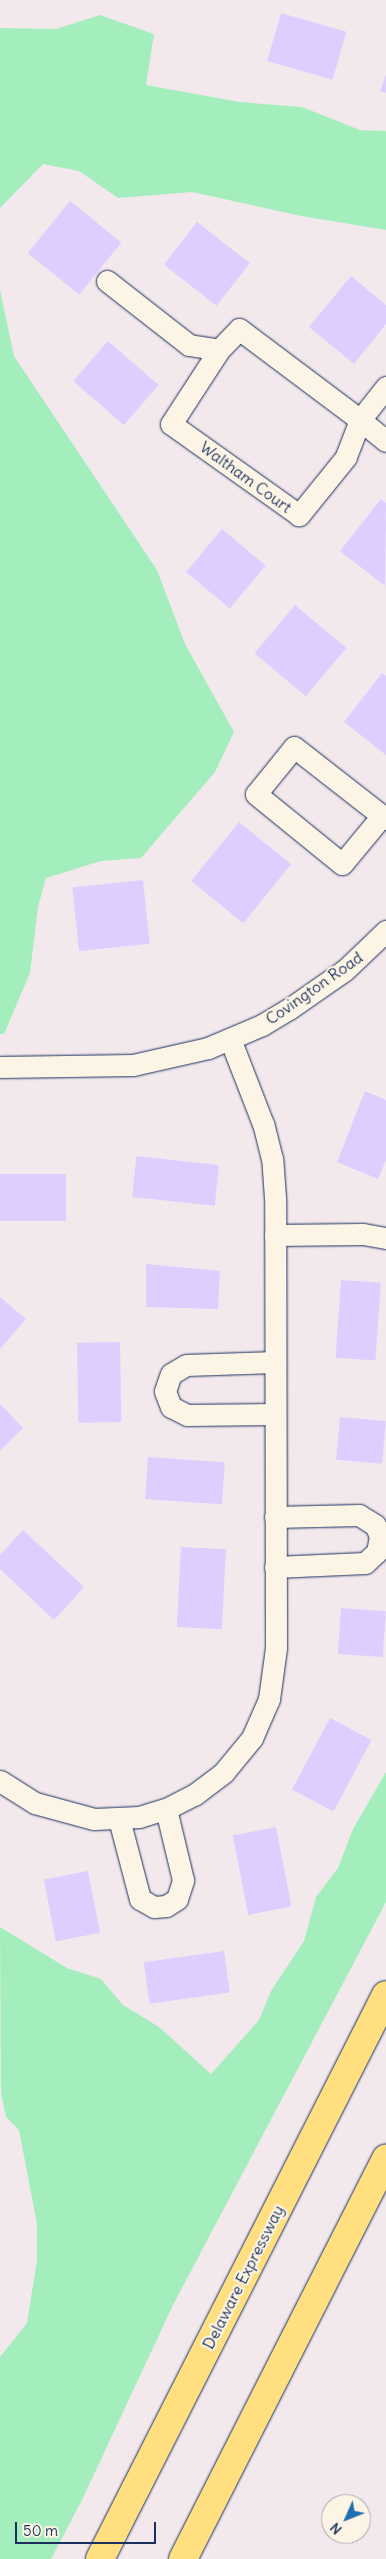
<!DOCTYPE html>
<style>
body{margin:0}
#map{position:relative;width:386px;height:2559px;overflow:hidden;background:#f3e9ed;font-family:Delius,sans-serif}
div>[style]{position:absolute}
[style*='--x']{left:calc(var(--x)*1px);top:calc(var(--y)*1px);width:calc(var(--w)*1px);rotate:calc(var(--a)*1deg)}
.green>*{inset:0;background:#a4eebd}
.building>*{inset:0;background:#dfcdff;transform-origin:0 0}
.roads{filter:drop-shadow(0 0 1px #1b2f5e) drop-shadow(0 0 1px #1b2f5e)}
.minor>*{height:21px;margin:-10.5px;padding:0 10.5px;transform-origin:10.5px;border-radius:10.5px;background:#fcf5e5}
.motorway>*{height:28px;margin:-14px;padding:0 14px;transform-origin:14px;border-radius:14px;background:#ffdf80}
span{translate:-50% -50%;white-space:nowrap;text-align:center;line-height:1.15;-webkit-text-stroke:4.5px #fcf5e5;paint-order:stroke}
.street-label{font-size:16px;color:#1b2f5e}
.north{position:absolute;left:321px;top:2494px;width:50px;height:50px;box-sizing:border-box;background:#fcf5e5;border:1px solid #a2a6af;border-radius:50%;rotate:226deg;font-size:14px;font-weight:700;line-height:20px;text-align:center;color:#1b2f5e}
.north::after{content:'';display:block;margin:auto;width:18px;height:22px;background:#1f6fb2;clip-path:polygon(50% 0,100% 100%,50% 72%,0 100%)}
.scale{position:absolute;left:15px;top:2522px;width:141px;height:22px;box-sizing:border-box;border:2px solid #1b2f5e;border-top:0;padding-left:6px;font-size:15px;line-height:18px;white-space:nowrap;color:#1b2f5e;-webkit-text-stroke:4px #fcf5e5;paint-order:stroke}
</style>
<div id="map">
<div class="green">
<i style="clip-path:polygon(100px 15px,154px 34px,146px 85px,240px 102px,302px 107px,360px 130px,386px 131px,386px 230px,301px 216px,192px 192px,118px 198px,79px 171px,43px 164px,0 208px,0 28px,56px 29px)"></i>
<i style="clip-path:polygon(0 290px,14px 356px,157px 570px,185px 644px,234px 732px,215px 772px,141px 858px,101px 861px,46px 878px,38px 907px,30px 973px,4px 1034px,0 1034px)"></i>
<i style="clip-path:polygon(386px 1772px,386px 1902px,173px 2305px,82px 2500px,51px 2559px,0 2559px,0 2357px,27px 2323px,37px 2260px,37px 2224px,19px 2130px,6px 2117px,1px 2093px,0 1927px,67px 1968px,101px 1979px,123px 2005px,159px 2027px,211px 2074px,259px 2020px,271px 1991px,304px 1941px,316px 1897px,338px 1868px,353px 1829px)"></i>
</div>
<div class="building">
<i style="left:281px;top:13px;width:68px;height:50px;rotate:16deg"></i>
<i style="clip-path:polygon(386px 74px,386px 93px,380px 91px)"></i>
<i style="left:70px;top:201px;width:66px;height:67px;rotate:39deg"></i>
<i style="left:197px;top:222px;width:67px;height:54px;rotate:38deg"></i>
<i style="clip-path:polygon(351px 276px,386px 305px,386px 324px,354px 364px,309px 327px)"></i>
<i style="left:108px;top:341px;width:67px;height:53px;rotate:41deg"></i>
<i style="clip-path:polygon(381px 499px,386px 503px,385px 586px,340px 551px)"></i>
<i style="left:222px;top:529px;width:57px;height:56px;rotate:40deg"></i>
<i style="left:295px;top:605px;width:67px;height:63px;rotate:40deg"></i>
<i style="clip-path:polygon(382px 673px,386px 676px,386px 755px,344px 722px)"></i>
<i style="left:239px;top:822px;width:67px;height:76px;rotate:39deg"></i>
<i style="left:143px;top:880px;width:64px;height:71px;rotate:84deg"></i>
<i style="clip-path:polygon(365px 1091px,386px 1100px,386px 1159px,378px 1179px,337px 1162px)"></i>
<i style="left:219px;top:1165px;width:41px;height:83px;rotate:96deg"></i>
<i style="left:66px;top:1174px;width:47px;height:66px;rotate:90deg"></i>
<i style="clip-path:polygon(146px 1264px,220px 1271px,218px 1309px,146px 1307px)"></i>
<i style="left:341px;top:1280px;width:40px;height:78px;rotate:4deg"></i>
<i style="clip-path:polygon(0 1297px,26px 1319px,0 1349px)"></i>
<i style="left:120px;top:1342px;width:80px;height:43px;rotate:89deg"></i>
<i style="clip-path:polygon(0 1404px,23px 1428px,0 1451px)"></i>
<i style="left:340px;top:1417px;width:46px;height:43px;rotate:5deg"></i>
<i style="left:148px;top:1457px;width:77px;height:42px;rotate:4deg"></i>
<i style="clip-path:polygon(23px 1530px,84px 1587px,54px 1620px,0 1569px,0 1555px)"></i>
<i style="left:181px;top:1547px;width:45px;height:80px;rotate:3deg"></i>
<i style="left:341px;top:1608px;width:45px;height:46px;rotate:4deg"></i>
<i style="left:330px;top:1718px;width:47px;height:81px;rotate:28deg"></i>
<i style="left:276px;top:1827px;width:81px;height:44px;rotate:79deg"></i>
<i style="left:88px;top:1871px;width:63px;height:45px;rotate:79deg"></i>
<i style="left:224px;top:1951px;width:42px;height:81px;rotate:82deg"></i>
</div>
<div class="roads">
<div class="minor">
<i style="--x:107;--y:281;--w:104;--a:38"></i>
<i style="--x:189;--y:345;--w:30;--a:9"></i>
<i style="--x:386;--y:387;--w:42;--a:128.2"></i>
<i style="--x:360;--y:420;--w:40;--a:111"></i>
<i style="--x:346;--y:457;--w:75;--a:129"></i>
<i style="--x:299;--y:515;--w:157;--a:-144.6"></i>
<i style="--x:171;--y:424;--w:88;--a:-57"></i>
<i style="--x:219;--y:350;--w:29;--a:-46"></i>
<i style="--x:239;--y:329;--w:151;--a:36.9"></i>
<i style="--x:360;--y:420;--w:33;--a:39"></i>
<i style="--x:381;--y:817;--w:61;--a:129.7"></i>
<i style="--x:342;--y:864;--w:111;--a:-140.9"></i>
<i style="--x:256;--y:794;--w:60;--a:-51"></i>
<i style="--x:294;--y:747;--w:117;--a:38"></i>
<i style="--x:0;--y:1067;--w:133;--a:-0.9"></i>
<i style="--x:133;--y:1065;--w:77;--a:-12.8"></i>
<i style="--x:208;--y:1048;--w:59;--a:-23.1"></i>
<i style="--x:262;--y:1025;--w:31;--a:-31"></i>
<i style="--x:289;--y:1009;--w:68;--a:-34.9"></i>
<i style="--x:345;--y:970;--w:57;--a:-43.6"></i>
<i style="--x:275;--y:1235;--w:88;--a:-0.7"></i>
<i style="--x:363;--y:1234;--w:23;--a:10"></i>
<i style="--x:275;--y:1414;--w:88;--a:179.3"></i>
<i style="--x:187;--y:1415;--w:18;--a:-153"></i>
<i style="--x:171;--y:1407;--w:17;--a:-111"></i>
<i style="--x:165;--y:1391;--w:18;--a:-71"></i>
<i style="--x:171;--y:1374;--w:17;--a:-31"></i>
<i style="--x:186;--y:1365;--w:89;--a:-1.9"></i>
<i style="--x:275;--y:1567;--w:90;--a:-2.5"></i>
<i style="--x:365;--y:1563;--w:16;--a:-43"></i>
<i style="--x:377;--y:1552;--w:16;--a:-79"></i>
<i style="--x:380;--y:1536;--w:12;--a:-114"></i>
<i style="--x:375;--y:1525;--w:19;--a:-148"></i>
<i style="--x:359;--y:1515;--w:84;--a:178.6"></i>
<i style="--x:0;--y:1781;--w:41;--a:32.2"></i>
<i style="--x:35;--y:1803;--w:61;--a:15.2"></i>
<i style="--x:94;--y:1819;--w:45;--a:-2.5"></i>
<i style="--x:139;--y:1817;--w:28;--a:-17"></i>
<i style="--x:166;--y:1809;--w:31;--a:-27"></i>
<i style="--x:194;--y:1795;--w:38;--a:-37"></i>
<i style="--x:224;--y:1772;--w:44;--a:-50.5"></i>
<i style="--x:252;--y:1738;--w:43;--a:-66.4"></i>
<i style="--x:269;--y:1699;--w:51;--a:-82.2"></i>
<i style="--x:276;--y:1648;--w:450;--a:-90.1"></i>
<i style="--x:275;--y:1198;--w:39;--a:-94"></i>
<i style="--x:272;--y:1159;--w:36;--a:-104"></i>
<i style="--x:263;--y:1124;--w:91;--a:-111.2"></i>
<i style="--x:119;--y:1819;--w:83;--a:75.3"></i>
<i style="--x:140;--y:1899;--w:16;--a:30"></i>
<i style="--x:154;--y:1907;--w:12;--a:-5"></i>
<i style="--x:166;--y:1906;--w:13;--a:-32"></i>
<i style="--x:177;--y:1899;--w:20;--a:-72"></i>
<i style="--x:183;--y:1880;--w:73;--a:-103.5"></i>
</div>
<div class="motorway">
<i style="--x:100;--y:2559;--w:632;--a:-63.11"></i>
<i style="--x:183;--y:2559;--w:449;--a:-63.1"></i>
</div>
</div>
<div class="street-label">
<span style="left:246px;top:477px;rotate:36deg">Waltham Court</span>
<span style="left:314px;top:988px;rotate:-35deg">Covington Road</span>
<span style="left:243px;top:2277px;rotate:-63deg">Delaware Expressway</span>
</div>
<div class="north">N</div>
<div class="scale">50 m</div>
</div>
